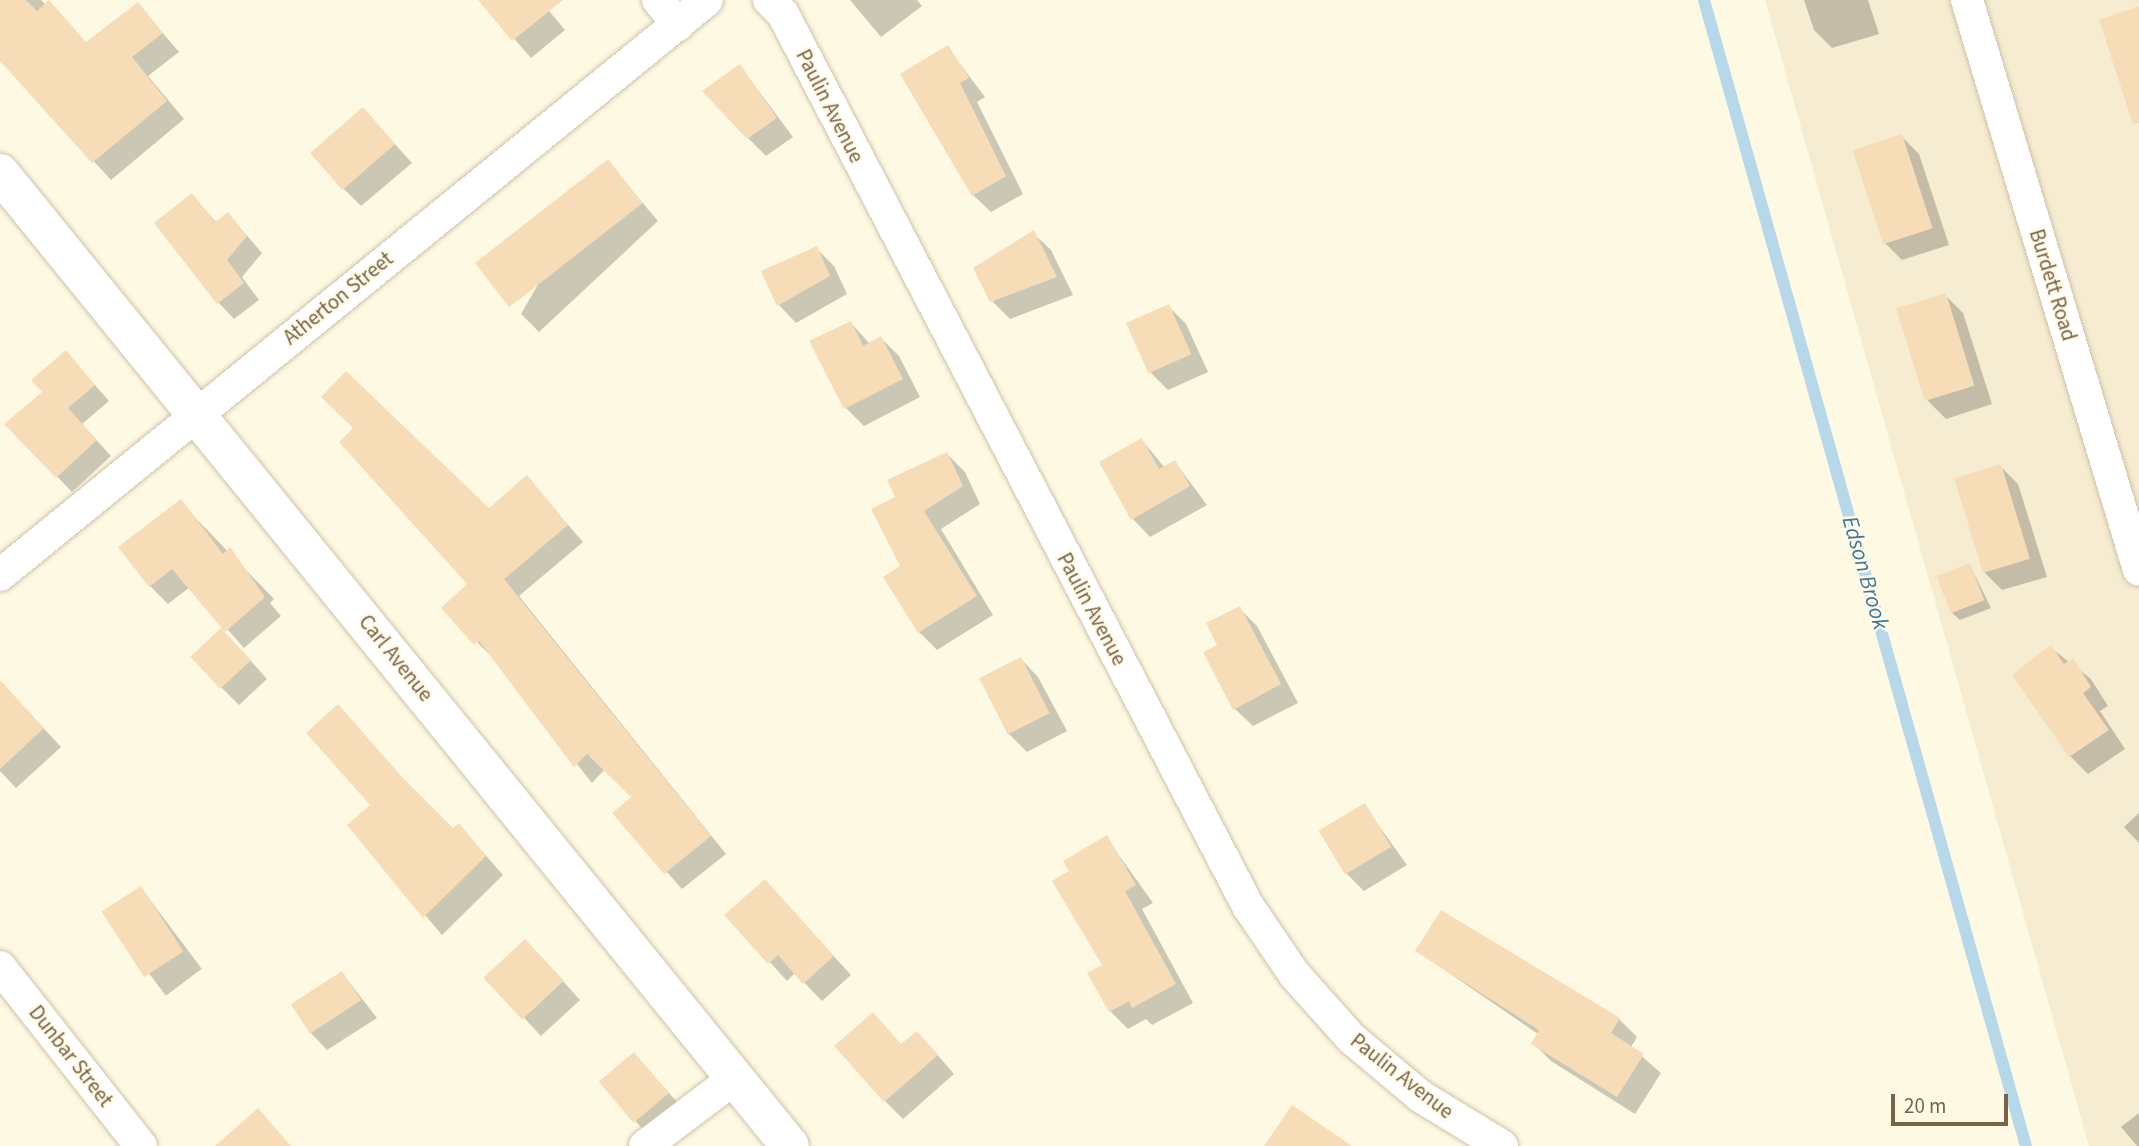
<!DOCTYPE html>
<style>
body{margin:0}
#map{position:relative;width:2139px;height:1146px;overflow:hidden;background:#fef9e3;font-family:"Source Sans 3",sans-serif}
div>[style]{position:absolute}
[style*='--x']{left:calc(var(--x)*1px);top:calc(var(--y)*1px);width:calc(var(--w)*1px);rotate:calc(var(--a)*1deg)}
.residential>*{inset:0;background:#f6ecd1}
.shadow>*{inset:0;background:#0003;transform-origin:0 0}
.stream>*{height:12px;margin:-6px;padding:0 6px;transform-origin:6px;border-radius:6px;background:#b6d8e9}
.building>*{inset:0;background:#f6ddb8;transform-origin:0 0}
.roads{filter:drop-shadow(0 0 2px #d0c2a9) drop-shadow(0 0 2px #d0c2a9)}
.minor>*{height:32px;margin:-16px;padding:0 16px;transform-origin:16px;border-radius:16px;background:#fff}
.tertiary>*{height:38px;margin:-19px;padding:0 19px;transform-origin:19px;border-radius:19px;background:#fff}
span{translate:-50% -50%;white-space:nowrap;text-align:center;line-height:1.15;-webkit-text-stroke:5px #fffbeb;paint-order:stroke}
.street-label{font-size:21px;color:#796247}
.water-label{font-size:23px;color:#417795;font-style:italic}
.scale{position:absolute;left:1891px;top:1094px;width:117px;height:32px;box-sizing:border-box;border:4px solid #796247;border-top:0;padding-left:9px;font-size:21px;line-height:24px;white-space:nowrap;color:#796247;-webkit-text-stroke:5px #fffbeb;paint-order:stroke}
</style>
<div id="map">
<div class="residential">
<i style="clip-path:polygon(1765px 0,2139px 0,2139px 1146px,2089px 1146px)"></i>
</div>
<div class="shadow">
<i style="clip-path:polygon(0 0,41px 0,86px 44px,138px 4px,179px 52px,148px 76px,184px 119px,111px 180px,0 59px)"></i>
<i style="clip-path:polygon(480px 0,540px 0,565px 30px,531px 58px)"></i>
<i style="clip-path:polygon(850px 0,917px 0,922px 6px,881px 37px)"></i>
<i style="clip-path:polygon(1804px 0,1868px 0,1879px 34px,1832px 48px,1814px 30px)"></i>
<i style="clip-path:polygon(947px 47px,985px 97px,977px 102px,1023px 194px,991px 212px,973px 195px)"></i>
<i style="clip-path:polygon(740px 66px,793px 137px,766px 156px,748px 138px)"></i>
<i style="clip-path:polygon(363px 109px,412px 163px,361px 206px,343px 188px)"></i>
<i style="clip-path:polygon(1901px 136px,1919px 154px,1949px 245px,1902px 260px,1884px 242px)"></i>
<i style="clip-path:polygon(608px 162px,658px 221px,539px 332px,521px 314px)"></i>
<i style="clip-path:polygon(192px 196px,217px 223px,228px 214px,262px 253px,242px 277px,259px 300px,234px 319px,218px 302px)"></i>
<i style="clip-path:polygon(1033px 233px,1051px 250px,1073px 295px,1010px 319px,992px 301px)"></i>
<i style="clip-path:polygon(816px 248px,834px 266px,847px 294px,796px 323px,779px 305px,764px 272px)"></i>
<i style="clip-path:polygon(1945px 295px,1963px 313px,1992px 404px,1946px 419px,1928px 401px)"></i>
<i style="clip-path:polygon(1168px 306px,1186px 324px,1208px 372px,1168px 390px,1150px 372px)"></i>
<i style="clip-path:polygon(851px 323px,870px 344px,881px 338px,899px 356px,920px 397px,864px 426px,846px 408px)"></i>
<i style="clip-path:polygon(80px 368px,109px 401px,82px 424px,111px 456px,72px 492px,7px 424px)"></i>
<i style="clip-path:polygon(1142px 440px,1165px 468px,1175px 462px,1207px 505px,1150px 537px,1133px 519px)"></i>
<i style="clip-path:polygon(947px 454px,965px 472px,980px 504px,941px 529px,993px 615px,937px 650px,919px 632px,902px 567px,898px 498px)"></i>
<i style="clip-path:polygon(2000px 466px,2018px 484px,2047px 577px,2002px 590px,1984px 572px)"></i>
<i style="clip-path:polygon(527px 478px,583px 542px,519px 596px,726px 854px,682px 889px,614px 813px,634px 798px,605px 769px,592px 783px,494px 659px,443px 608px,469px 585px,489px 510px)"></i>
<i style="clip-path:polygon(180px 502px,274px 599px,270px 603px,281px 616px,244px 648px,190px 587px,168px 604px,150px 586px)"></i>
<i style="clip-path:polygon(1970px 565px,1991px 608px,1960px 620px,1951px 612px)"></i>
<i style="clip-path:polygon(1239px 608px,1257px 626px,1298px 703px,1253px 726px,1235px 709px,1220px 645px)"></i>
<i style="clip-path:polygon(239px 648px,267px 679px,239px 705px,221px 687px)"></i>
<i style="clip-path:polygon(2051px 648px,2091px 679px,2108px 706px,2100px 711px,2125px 749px,2088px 774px,2070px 756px)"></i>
<i style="clip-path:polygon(1021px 659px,1038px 677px,1067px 731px,1027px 752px,1009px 734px)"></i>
<i style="clip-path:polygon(0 697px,25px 708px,61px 747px,16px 788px,0 771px)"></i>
<i style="clip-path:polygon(420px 797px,453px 830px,459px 825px,503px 875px,442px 935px,349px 825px)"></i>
<i style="clip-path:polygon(1364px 805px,1407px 865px,1364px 891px,1346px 873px)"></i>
<i style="clip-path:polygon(2139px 813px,2139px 843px,2124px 827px)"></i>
<i style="clip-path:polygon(1106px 837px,1153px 903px,1142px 909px,1193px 1003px,1152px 1025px,1146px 1019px,1128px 1029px,1110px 1011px,1105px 965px,1071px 871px)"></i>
<i style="clip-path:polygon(765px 881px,851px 975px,822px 1001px,795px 973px,787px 981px,727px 915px)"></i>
<i style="left:141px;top:888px;width:101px;height:45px;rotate:53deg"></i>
<i style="clip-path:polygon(1417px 951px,1619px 1019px,1637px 1037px,1631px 1047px,1661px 1073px,1635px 1114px,1551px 1061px,1533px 1043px,1538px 1034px)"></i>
<i style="clip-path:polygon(543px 959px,580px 1000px,541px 1036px,486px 977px)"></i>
<i style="clip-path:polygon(342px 973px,377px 1018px,327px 1050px,310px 1032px)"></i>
<i style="clip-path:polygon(902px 1046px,934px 1051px,954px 1074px,903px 1119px,885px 1101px)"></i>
<i style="clip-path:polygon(634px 1054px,686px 1112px,654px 1140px,636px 1122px)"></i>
<i style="clip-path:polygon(2139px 1113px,2139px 1146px,2137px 1146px,2121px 1127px)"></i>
</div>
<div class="stream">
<i style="--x:1704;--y:0;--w:1190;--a:74.31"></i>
</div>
<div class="building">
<i style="clip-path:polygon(0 0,26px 0,37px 11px,49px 0,86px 42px,138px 2px,163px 33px,132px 57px,167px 101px,92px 163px,0 61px)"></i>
<i style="clip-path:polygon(478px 0,563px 0,512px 41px)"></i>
<i style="clip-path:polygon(2139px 6px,2139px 123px,2133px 124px,2099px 20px)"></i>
<i style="clip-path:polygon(948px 45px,969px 78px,960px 83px,1006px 176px,972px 196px,900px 74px)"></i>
<i style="clip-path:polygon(740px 64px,777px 118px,747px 139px,702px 91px)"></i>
<i style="left:363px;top:107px;width:49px;height:70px;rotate:49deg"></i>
<i style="left:1902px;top:134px;width:99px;height:52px;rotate:72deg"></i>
<i style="left:608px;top:159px;width:56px;height:169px;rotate:52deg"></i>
<i style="clip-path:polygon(192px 193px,215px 222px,228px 212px,247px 236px,227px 260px,244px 283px,217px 304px,154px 223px)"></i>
<i style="clip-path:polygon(1034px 230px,1057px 277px,990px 302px,973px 268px)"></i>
<i style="clip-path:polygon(817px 246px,830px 276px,777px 306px,761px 271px)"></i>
<i style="left:1946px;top:293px;width:97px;height:52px;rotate:73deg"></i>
<i style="left:1169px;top:304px;width:55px;height:47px;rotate:66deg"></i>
<i style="clip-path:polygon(851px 321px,863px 346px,881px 336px,903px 379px,844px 409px,809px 341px)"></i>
<i style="clip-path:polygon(66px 350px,95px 385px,68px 408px,97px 440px,56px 478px,4px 424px,42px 392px,31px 380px)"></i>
<i style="clip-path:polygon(346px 371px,489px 508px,527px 475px,568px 525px,504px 579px,711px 836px,664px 874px,612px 813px,631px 797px,587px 754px,574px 767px,479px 641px,474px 645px,441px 608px,467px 584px,339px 442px,353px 428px,321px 397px)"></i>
<i style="clip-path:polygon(1142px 438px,1159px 469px,1175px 460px,1190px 486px,1131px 520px,1099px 462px)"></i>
<i style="clip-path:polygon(947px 452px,963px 486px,924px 511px,977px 596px,918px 633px,883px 577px,900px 566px,871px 509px,895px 497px,887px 480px)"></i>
<i style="left:2001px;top:464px;width:99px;height:49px;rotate:73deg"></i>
<i style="clip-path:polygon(181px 499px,223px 554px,230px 547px,265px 597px,225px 632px,172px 569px,149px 587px,118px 547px)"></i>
<i style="left:1970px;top:563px;width:40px;height:36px;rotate:69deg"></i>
<i style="clip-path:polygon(1240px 606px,1281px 684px,1233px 710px,1203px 652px,1217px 645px,1206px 623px)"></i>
<i style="left:221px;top:628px;width:44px;height:42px;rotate:47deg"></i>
<i style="clip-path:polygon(2051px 645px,2064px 664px,2073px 658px,2091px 687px,2083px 693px,2109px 730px,2069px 757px,2012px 675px)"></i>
<i style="left:1021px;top:657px;width:63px;height:47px;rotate:63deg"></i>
<i style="clip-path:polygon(0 680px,44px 728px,0 769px)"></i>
<i style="clip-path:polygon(338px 704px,402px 777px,453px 828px,459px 823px,486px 856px,423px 918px,347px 825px,370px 805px,306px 733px)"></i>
<i style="left:1365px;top:803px;width:51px;height:54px;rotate:59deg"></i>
<i style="clip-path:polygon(1107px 835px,1136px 885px,1125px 891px,1176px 984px,1132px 1008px,1129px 1001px,1109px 1012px,1087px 973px,1102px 965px,1052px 881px,1069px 871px,1063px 861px)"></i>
<i style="clip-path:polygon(765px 879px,834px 956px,803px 984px,778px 955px,768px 964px,724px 915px)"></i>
<i style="left:141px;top:886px;width:78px;height:47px;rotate:57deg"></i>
<i style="clip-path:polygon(1441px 910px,1620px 1018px,1611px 1033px,1644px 1054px,1617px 1097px,1531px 1044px,1539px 1030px,1415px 951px)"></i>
<i style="left:525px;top:939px;width:57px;height:57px;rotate:47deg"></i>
<i style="left:342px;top:971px;width:35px;height:61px;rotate:57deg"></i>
<i style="clip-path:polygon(873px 1012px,901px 1044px,917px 1031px,938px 1055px,884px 1102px,834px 1046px)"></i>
<i style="left:634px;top:1052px;width:54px;height:46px;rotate:50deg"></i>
<i style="clip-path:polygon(1292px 1105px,1352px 1146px,1264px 1146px)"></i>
<i style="clip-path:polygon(258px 1108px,291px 1146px,215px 1146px)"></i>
</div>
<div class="roads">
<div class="minor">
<i style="--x:658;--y:0;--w:32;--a:51"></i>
<i style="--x:769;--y:0;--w:20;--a:45"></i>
<i style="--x:783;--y:14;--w:1006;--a:62.47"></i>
<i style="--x:1248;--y:906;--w:82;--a:55.9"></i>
<i style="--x:1294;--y:974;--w:86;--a:48.3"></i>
<i style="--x:1351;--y:1038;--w:90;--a:40"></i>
<i style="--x:1420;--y:1096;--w:96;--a:31.4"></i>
<i style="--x:1967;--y:0;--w:595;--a:73.21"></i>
<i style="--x:0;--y:575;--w:911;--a:-39.12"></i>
<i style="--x:0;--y:967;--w:228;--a:51.8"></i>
<i style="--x:645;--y:1146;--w:113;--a:-37.1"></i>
</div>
<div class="tertiary">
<i style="--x:0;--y:173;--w:1253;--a:50.93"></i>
</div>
</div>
<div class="street-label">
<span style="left:830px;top:106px;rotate:63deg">Paulin Avenue</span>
<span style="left:2053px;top:285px;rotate:73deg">Burdett Road</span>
<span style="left:338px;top:298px;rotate:-39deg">Atherton Street</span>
<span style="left:1092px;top:609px;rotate:62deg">Paulin Avenue</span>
<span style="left:396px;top:658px;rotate:51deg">Carl Avenue</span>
<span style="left:71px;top:1056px;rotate:52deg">Dunbar Street</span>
<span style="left:1402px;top:1076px;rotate:38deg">Paulin Avenue</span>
</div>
<div class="water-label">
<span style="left:1865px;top:573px;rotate:74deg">Edson Brook</span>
</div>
<div class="scale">20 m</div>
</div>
